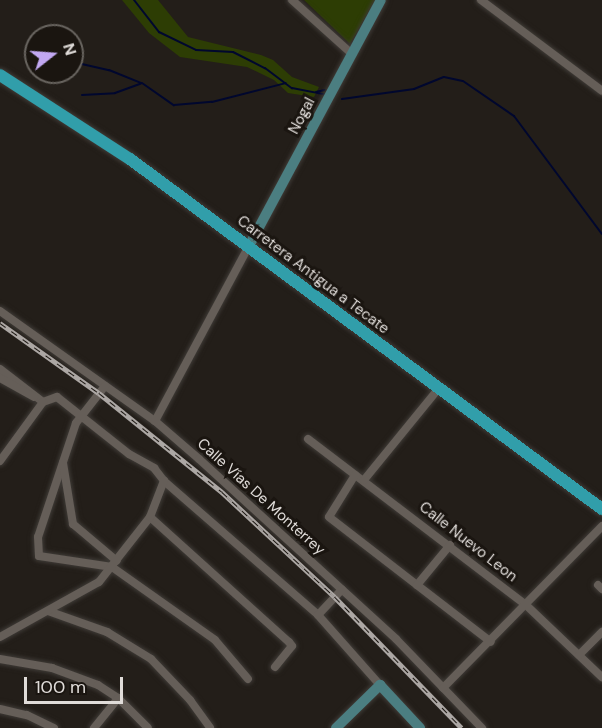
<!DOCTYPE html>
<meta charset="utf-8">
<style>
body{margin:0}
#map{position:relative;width:602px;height:728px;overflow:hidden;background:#231e19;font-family:"DM Sans",sans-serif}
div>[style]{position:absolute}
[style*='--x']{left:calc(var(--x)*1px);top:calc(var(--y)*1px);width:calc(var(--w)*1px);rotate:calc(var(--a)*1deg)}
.green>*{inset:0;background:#2d3d04}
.stream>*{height:2px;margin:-1px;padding:0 1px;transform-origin:1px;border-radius:1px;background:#00072e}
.roads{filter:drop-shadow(0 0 2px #3f3b37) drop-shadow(0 0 2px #3f3b37)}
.street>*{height:8px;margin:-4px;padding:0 4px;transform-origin:4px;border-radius:4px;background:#655e58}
.secondary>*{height:10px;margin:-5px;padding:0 5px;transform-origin:5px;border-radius:5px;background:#4b7e81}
.primary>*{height:12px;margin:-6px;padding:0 6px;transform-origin:6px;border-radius:6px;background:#319eaa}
.rail>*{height:4.5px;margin-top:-2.25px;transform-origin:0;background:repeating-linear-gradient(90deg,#1a1510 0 7px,#aca7a4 0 14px);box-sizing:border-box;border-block:2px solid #aca7a4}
span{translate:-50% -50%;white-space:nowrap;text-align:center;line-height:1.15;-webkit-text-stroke:6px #1a1510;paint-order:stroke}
.street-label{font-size:15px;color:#e0dcd9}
.north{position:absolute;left:24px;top:24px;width:60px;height:60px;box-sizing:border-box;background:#1a1510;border:2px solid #696560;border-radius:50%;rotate:73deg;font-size:16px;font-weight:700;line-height:24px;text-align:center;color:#e0dcd9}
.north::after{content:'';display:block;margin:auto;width:21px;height:27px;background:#c2a8f2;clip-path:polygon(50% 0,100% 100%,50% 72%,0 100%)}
.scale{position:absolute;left:24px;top:677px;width:99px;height:27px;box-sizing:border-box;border:3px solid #e0dcd9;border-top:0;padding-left:8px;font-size:18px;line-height:21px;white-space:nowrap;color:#e0dcd9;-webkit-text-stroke:4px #1a1510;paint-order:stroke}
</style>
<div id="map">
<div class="green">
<i style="clip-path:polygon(122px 0,158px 0,188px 37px,261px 55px,273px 60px,292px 77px,319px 87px,314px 97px,288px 93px,274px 80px,247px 67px,180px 57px,149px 33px)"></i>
<i style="clip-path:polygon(304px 0,375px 0,350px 44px)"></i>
</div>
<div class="stream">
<i style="--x:134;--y:0;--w:41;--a:52"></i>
<i style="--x:159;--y:32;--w:41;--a:25.9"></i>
<i style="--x:196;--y:50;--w:37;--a:3"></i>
<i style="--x:233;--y:52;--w:36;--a:27"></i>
<i style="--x:265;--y:68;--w:34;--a:37"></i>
<i style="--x:292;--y:88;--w:36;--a:11"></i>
<i style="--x:73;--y:62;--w:37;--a:13"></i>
<i style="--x:109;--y:70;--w:35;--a:22"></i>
<i style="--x:142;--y:83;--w:39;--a:35"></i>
<i style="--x:174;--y:105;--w:38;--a:-5"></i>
<i style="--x:212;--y:102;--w:76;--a:-14.4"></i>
<i style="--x:316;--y:92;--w:9;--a:-13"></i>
<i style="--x:82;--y:95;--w:33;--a:-3"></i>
<i style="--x:115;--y:93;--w:27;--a:-20"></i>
<i style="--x:342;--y:99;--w:73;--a:-7.9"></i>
<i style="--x:414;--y:89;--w:32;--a:-22"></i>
<i style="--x:444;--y:77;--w:19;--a:12"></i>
<i style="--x:463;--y:81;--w:62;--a:34.5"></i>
<i style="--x:514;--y:116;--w:147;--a:53.3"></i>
</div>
<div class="roads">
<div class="street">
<i style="--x:292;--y:0;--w:81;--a:42"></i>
<i style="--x:481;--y:0;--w:151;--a:36.9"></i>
<i style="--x:0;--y:311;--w:190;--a:35.4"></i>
<i style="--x:155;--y:421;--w:58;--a:40.8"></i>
<i style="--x:199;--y:459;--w:267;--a:42.4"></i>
<i style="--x:396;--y:639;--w:124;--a:46"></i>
<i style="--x:0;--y:369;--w:54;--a:37.5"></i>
<i style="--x:43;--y:402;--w:15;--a:-20"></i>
<i style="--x:57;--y:397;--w:92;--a:38.4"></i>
<i style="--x:129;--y:454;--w:29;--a:29"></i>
<i style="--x:154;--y:468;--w:16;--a:52"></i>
<i style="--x:164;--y:481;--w:204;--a:41"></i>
<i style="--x:318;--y:615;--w:94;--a:48.5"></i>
<i style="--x:0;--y:378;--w:39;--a:29"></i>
<i style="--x:105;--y:386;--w:47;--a:128.1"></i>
<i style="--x:76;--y:423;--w:120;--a:108.4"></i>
<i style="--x:38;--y:537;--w:19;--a:87"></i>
<i style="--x:39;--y:556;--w:74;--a:8.6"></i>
<i style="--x:112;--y:567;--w:126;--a:35.3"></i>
<i style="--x:215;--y:640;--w:51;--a:49.8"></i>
<i style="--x:155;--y:421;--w:199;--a:-61.8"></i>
<i style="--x:308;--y:439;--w:274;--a:37.3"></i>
<i style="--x:526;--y:605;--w:105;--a:43.5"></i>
<i style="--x:0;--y:461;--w:73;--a:-53.9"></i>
<i style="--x:63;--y:463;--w:62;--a:80.7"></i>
<i style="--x:73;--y:524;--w:57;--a:40.1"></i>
<i style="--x:355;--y:475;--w:49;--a:121.8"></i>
<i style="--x:329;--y:517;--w:111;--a:37.7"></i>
<i style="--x:364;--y:480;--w:119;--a:-50.8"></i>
<i style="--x:150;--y:517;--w:187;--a:42"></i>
<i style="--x:289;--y:642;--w:5;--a:53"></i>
<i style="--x:292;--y:646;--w:27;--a:129"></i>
<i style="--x:450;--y:545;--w:52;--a:129.5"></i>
<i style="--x:417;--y:585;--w:93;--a:37.6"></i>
<i style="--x:598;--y:585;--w:6;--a:45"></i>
<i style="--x:48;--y:611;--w:63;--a:19.6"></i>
<i style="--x:107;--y:632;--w:52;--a:31.5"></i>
<i style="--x:151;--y:659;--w:57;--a:46.4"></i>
<i style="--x:190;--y:700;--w:34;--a:54"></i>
<i style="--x:318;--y:615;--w:35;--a:-47"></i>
<i style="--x:0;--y:637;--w:113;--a:-29.1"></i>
<i style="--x:99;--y:582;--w:83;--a:-51.9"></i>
<i style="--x:150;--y:517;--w:39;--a:-69"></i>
<i style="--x:579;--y:655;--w:33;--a:-45"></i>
<i style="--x:0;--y:659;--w:53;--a:9.8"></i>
<i style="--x:52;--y:668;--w:49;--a:20.3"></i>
<i style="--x:98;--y:685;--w:24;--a:33"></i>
<i style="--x:118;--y:698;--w:42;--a:45"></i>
<i style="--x:443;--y:688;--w:227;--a:-45.5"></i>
<i style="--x:0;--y:709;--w:28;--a:13"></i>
<i style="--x:27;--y:715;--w:30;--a:26"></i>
<i style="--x:94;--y:728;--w:38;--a:-51"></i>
</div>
<div class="secondary">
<i style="--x:249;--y:246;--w:279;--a:-61.8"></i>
<i style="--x:336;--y:728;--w:62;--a:-44.3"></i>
<i style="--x:380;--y:685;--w:59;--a:47.1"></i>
</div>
<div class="primary">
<i style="--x:0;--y:75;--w:155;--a:32.9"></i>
<i style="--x:130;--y:159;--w:588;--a:36.56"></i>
</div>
</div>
<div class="rail">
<i style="--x:0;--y:323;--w:121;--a:35.3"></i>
<i style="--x:99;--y:393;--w:158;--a:38.8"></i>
<i style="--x:222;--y:492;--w:154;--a:42.9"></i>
<i style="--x:335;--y:597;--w:182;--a:45.9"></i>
</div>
<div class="street-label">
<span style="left:302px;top:116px;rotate:-62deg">Nogal</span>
<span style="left:313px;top:275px;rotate:37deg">Carretera Antigua a Tecate</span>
<span style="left:261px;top:497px;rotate:42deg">Calle Vías De Monterrey</span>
<span style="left:468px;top:542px;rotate:38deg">Calle Nuevo Leon</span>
</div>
<div class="north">N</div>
<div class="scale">100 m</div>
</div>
